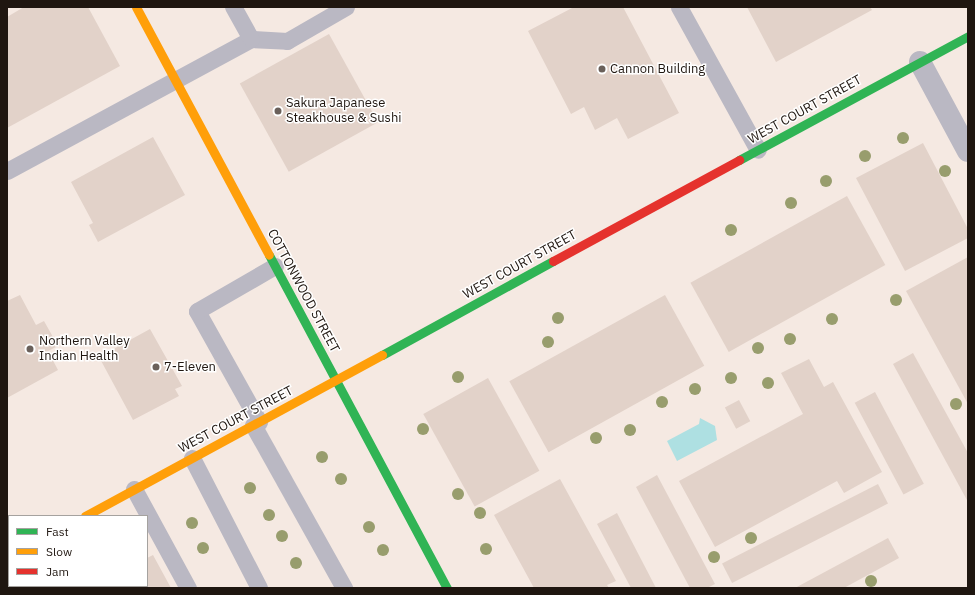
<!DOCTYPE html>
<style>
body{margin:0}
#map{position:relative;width:975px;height:595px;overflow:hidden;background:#f5e9e2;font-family:"IBM Plex Sans",sans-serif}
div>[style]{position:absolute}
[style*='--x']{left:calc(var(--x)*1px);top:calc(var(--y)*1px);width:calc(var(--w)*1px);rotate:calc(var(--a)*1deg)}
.water>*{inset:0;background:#aee0e2}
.building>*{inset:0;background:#e2d2c9;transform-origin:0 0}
.lane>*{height:17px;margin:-8.5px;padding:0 8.5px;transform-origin:8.5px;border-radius:8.5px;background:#bab8c3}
.street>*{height:22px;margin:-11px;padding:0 11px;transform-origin:11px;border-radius:11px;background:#bab8c3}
.fast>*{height:9px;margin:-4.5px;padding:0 4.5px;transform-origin:4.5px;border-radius:4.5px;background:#30b455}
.slow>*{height:9px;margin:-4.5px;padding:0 4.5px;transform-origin:4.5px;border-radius:4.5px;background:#ff9f0a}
.jam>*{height:9px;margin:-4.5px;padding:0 4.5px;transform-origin:4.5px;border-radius:4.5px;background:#e5322d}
.trees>*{width:12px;height:12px;margin:-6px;border-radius:50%;background:#989d6d}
.dots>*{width:11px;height:11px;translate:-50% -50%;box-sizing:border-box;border:2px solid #fff;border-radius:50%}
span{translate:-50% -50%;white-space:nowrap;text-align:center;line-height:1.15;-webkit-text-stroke:3px #fff;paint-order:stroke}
.poi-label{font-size:13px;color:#1f1610}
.left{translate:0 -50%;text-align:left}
.street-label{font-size:13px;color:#1f1610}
.frame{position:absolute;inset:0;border:8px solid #1f1610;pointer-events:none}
.legend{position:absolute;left:8px;top:515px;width:140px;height:72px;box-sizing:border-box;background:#fff;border:1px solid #a5a29f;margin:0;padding:5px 7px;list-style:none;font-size:12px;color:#1f1610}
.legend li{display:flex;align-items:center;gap:8px;height:20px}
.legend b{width:20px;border:1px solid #a5a29f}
</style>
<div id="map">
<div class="water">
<i style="clip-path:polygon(700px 418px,715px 426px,717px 440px,677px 461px,667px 441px,699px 424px)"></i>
</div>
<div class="building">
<i style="clip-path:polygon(24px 7px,88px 7px,120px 66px,7px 128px,7px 17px)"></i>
<i style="clip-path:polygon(574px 7px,623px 7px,679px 113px,628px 139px,617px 118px,595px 130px,584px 107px,571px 114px,528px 31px)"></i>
<i style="clip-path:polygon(747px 7px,870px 7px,872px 10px,776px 62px)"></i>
<i style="left:329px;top:34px;width:101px;height:102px;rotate:61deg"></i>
<i style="clip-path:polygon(153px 137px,185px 195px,98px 242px,89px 225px,93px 223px,71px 182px)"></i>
<i style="clip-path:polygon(923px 143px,968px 229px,968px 238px,905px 271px,856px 178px)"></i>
<i style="left:847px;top:196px;width:79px;height:179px;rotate:61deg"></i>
<i style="clip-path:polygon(968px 257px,968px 404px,906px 291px)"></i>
<i style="clip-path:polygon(20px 295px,36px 325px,44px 321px,58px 346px,48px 351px,58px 370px,7px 398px,7px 301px)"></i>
<i style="left:665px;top:295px;width:81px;height:178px;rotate:61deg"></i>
<i style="clip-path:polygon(150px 329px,182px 386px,175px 389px,179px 396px,133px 420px,99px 357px)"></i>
<i style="clip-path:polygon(913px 353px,968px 453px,968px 502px,893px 364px)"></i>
<i style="clip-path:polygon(809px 359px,824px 387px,833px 382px,882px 472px,844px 493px,837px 481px,715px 547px,679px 481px,803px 414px,781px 373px)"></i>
<i style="left:488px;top:378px;width:106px;height:74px;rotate:61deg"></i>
<i style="left:875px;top:392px;width:104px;height:23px;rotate:62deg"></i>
<i style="left:739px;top:400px;width:24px;height:16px;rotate:62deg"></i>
<i style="clip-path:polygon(657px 475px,715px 584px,707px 588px,690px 588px,636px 487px)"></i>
<i style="clip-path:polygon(560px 479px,616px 581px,607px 585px,609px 588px,534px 588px,494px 515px)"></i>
<i style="left:878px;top:484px;width:22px;height:175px;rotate:63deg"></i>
<i style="clip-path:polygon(617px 513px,656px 588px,631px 588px,597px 524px)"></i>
<i style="clip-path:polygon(888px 538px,899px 558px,844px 588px,795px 588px)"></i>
<i style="clip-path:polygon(153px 555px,171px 588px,92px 588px,147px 586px,147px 558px)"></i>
</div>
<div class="lane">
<i style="--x:679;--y:7;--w:163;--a:61.1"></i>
<i style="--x:251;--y:39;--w:36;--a:3"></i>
<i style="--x:287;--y:41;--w:68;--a:-30"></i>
<i style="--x:7;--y:171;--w:277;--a:-28.4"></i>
<i style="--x:251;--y:39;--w:37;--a:-119"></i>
<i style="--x:259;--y:422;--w:127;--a:-119.2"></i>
<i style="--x:197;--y:311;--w:90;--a:-30"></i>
<i style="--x:253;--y:425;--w:187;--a:60.8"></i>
<i style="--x:192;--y:458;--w:146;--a:62.7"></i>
<i style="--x:134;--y:489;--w:113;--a:61.4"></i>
</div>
<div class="street">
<i style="--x:920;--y:62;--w:101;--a:61.7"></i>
</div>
<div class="fast">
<i style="--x:739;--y:160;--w:260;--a:-28.4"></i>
<i style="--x:269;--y:255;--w:378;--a:61.9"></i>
<i style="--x:382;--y:355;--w:195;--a:-28.8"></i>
</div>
<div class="slow">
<i style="--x:136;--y:7;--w:281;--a:61.8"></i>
<i style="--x:85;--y:516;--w:338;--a:-28.5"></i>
<i style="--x:7;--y:558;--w:2;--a:-27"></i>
</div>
<div class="jam">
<i style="--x:553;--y:261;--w:212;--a:-28.5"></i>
</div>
<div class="trees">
<i style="left:903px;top:138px"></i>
<i style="left:865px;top:156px"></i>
<i style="left:945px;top:171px"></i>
<i style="left:826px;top:181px"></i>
<i style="left:791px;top:203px"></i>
<i style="left:731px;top:230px"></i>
<i style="left:896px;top:300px"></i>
<i style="left:558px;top:318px"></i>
<i style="left:832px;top:319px"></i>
<i style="left:790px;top:339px"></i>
<i style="left:548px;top:342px"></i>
<i style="left:758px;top:348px"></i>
<i style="left:458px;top:377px"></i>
<i style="left:731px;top:378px"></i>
<i style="left:768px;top:383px"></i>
<i style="left:695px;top:389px"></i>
<i style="left:662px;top:402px"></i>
<i style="left:956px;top:404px"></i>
<i style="left:423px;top:429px"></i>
<i style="left:630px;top:430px"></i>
<i style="left:596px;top:438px"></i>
<i style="left:322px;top:457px"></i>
<i style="left:341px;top:479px"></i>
<i style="left:250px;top:488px"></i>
<i style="left:458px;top:494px"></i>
<i style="left:480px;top:513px"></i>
<i style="left:269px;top:515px"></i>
<i style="left:192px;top:523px"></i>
<i style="left:369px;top:527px"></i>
<i style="left:282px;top:536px"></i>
<i style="left:751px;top:538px"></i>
<i style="left:203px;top:548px"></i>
<i style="left:486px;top:549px"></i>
<i style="left:383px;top:550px"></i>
<i style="left:714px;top:557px"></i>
<i style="left:296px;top:563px"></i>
<i style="left:871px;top:581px"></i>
</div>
<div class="dots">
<i style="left:602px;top:69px;background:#6a605a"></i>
<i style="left:278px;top:111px;background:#6a605a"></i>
<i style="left:30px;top:349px;background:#6a605a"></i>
<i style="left:156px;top:367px;background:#6a605a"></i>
</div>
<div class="poi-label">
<span class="left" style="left:610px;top:69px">Cannon Building</span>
<span class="left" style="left:286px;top:111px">Sakura Japanese<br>Steakhouse &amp; Sushi</span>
<span class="left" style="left:39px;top:349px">Northern Valley<br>Indian Health</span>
<span class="left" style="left:164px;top:367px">7-Eleven</span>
</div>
<div class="street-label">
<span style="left:805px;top:110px;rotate:-29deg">WEST COURT STREET</span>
<span style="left:520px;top:265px;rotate:-29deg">WEST COURT STREET</span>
<span style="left:303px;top:291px;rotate:62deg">COTTONWOOD STREET</span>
<span style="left:236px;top:420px;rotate:-28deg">WEST COURT STREET</span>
</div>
<div class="frame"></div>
<ul class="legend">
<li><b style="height:5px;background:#30b455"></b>Fast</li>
<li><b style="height:5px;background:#ff9f0a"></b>Slow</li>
<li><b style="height:5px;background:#e5322d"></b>Jam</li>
</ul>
</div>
